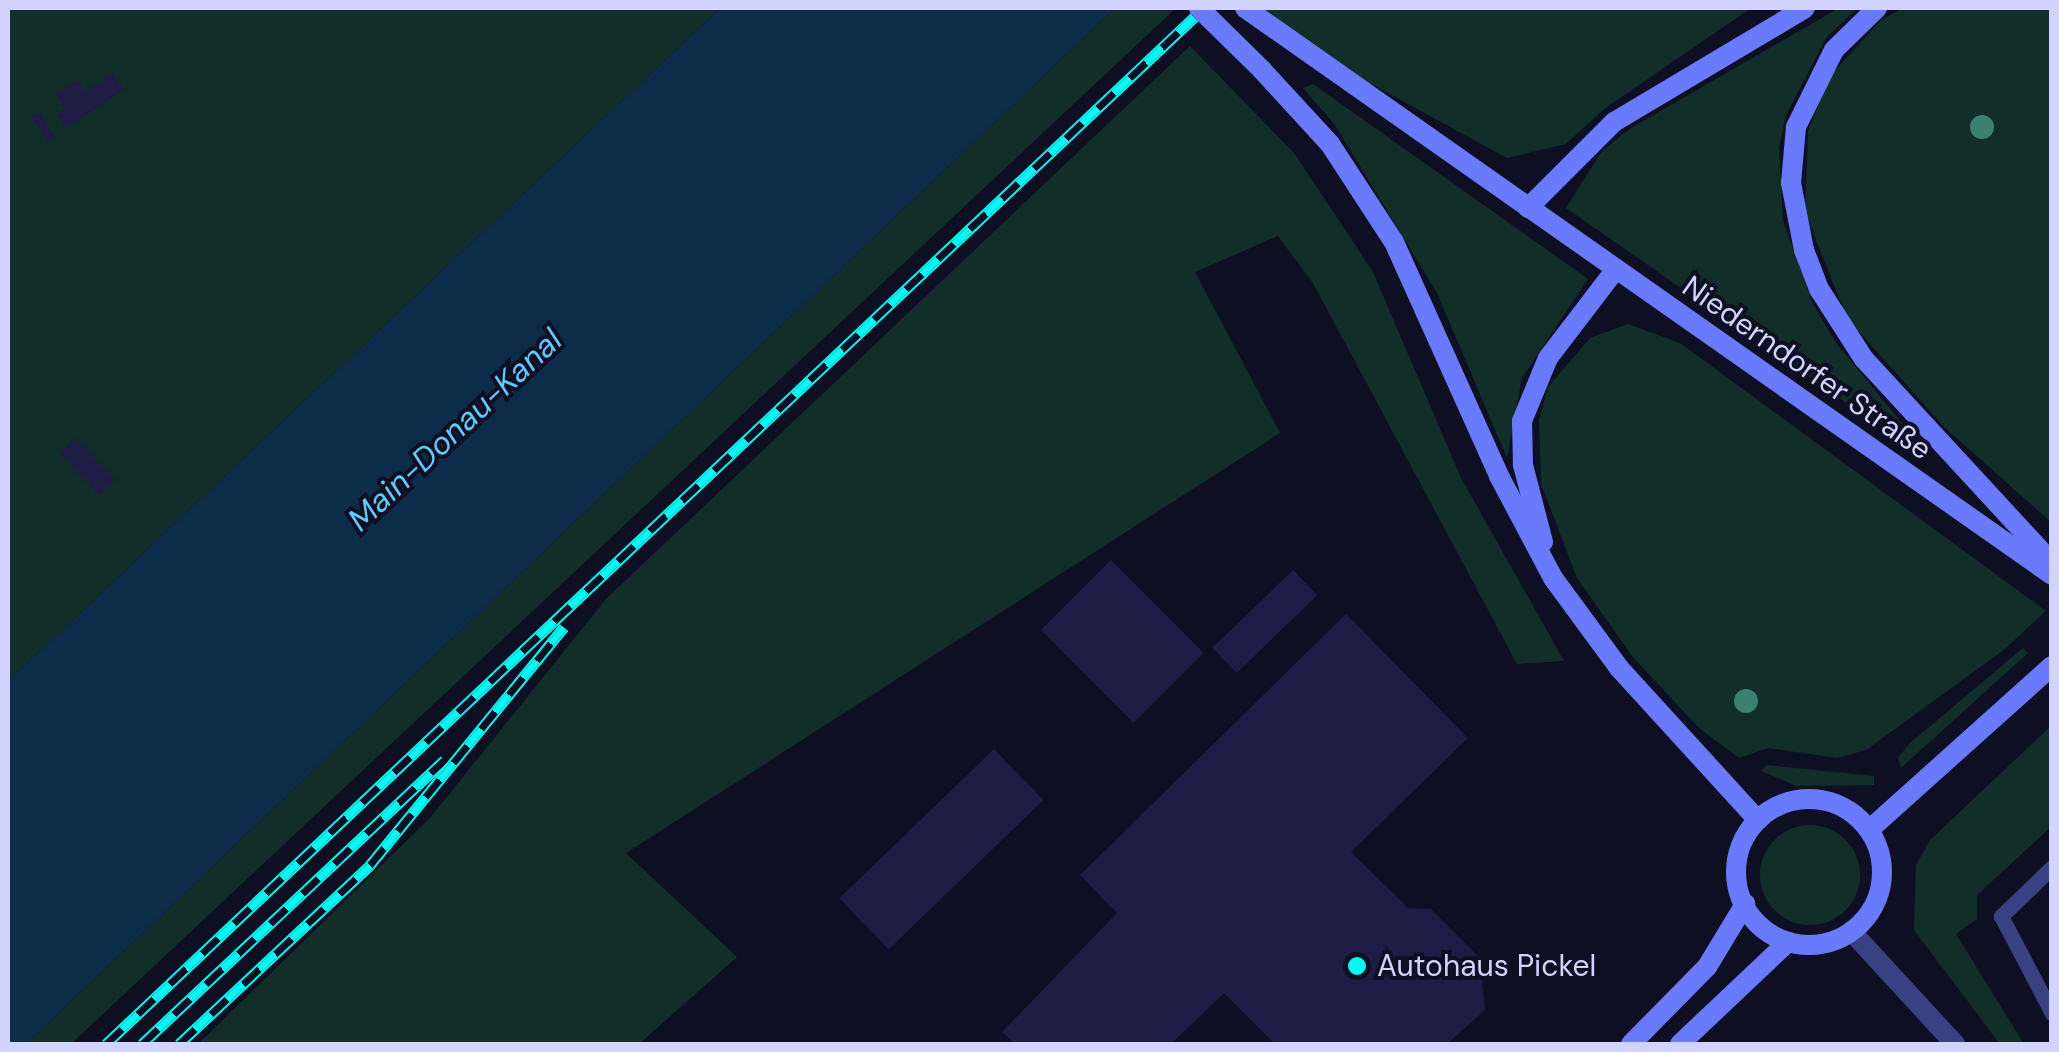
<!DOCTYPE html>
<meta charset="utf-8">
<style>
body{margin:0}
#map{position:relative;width:2059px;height:1052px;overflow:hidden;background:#0f0f24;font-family:"DM Sans",sans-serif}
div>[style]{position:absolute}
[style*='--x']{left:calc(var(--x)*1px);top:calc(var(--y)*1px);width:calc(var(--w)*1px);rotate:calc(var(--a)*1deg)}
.green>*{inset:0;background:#122e29}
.round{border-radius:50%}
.water>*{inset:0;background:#0d2c49}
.building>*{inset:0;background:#1e1b45;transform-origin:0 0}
.service>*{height:15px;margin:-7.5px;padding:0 7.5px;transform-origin:7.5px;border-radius:7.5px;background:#3a4182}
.minor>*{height:20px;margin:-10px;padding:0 10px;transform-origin:10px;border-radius:10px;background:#3a4182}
.secondary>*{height:20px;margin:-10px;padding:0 10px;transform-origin:10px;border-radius:10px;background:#6a7afd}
.secondary>.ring{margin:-10px;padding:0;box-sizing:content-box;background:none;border:20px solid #6a7afd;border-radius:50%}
.rail>*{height:11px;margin-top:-5.5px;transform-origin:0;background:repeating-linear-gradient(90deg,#0f0f24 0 22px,#03f9f2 0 44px);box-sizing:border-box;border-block:2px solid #03f9f2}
.secondary-bridge>*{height:20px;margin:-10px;padding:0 10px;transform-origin:10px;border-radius:10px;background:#6a7afd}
.trees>*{width:24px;height:24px;margin:-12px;border-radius:50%;background:#3a8170}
.dots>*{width:28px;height:28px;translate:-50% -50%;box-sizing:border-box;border:5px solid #0f0f24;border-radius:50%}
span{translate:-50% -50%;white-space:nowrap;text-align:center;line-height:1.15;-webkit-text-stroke:8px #0f0f24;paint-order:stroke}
.street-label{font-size:30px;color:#d2d3fe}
.poi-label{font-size:30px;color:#d2d3fe}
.left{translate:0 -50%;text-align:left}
.water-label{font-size:32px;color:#61c9fd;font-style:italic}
.frame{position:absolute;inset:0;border:10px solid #d2d3fe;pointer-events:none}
</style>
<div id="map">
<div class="green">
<i style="clip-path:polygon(8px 8px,720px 8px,8px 681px)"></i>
<i style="clip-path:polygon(1115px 8px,1176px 8px,71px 1044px,26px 1044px)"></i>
<i style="clip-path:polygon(1751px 8px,1604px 109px,1566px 144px,1507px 158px,1234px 9px)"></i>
<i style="clip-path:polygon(1839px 8px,1858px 8px,1826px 38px,1786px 115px,1779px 148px,1783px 221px,1813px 304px,1837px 344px,1920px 445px,1917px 452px,1566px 208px,1602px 151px,1631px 128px)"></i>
<i style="clip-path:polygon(1904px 8px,2051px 8px,2051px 522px,1943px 426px,1847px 318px,1805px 212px,1808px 131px,1830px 76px,1882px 19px)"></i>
<i style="clip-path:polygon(1190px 46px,1294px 153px,1373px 272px,1461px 478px,1564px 661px,1517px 664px,1313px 283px,1278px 236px,1195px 272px,1280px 433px,626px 853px,737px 957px,639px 1044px,198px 1044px,430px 818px,606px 599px)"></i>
<i style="clip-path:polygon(1313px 84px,1588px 279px,1522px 378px,1507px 458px,1437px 293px,1335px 125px,1303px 88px)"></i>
<i style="clip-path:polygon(1628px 324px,1680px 343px,2046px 611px,2005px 649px,1866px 750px,1837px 758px,1768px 748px,1739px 758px,1699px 728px,1632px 656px,1577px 578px,1541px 484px,1539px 420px,1548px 387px,1590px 338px)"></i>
<i style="clip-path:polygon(2023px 648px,2028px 653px,1901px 768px,1898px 758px,1910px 743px)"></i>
<i style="clip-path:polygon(2051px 726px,2051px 827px,1977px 895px,1977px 919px,1956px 934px,2024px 1044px,2000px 1044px,1914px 930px,1916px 865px,1930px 840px)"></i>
<i style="clip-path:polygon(1767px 765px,1874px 776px,1874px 785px,1797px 786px,1761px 771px)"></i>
<i class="round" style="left:1760px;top:825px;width:100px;height:100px"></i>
</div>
<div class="water">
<i style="clip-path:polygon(720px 8px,1115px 8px,26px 1044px,8px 1044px,8px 681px)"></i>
</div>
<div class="building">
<i style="clip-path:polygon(112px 74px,124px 90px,66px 129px,57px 115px,65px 109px,56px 95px,78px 80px,85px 92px)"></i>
<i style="left:39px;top:112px;width:30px;height:9px;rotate:56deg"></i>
<i style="left:75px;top:438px;width:58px;height:22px;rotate:46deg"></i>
<i style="left:1111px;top:560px;width:131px;height:99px;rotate:45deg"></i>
<i style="left:1293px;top:570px;width:35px;height:112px;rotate:46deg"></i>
<i style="clip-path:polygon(1346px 614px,1468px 738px,1351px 852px,1408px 908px,1431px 909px,1480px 958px,1485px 1010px,1447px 1044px,1275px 1044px,1224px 993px,1171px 1044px,1015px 1044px,1002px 1032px,1117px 913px,1080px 875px)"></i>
<i style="left:994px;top:749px;width:71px;height:215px;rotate:46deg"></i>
</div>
<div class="service">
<i style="--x:2052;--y:867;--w:71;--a:136.1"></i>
<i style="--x:2001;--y:916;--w:110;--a:62.3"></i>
</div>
<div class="minor">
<i style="--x:1851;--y:931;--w:154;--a:47.4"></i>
</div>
<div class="secondary">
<i style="--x:1245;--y:8;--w:986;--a:35.09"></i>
<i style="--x:1877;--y:8;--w:60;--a:135.7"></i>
<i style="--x:1834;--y:50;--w:86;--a:116.3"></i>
<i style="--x:1796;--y:127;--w:56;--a:95.1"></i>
<i style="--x:1791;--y:183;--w:68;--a:79"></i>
<i style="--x:1804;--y:250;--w:42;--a:69"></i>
<i style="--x:1819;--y:289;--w:83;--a:57.3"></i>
<i style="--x:1864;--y:359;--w:277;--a:47.3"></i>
<i style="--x:1262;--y:70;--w:100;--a:47.4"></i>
<i style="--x:1330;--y:144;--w:117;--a:56.9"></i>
<i style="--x:1394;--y:242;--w:256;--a:65.8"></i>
<i style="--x:1499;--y:476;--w:115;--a:62.1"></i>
<i style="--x:1553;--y:578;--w:112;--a:53.7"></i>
<i style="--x:1619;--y:668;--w:206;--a:47.6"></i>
<i style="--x:1528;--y:208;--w:122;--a:-45"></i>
<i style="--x:1614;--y:122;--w:222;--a:-30.8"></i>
<i style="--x:1543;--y:542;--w:80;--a:-104.6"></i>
<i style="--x:1523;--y:465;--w:44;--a:-91.3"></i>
<i style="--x:1522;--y:421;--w:68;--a:-67.6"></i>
<i style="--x:1548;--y:358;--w:112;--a:-52.6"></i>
<i class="ring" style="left:1736px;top:799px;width:126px;height:126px"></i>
<i style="--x:1869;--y:830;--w:246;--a:-41.9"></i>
<i style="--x:1631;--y:1044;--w:108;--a:-45.4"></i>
<i style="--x:1707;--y:967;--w:74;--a:-58.9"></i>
<i style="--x:1680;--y:1044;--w:149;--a:-43.4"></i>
</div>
<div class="rail">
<i style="--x:106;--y:1044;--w:1510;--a:-43.34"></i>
<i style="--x:142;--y:1044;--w:415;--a:-43.2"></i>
<i style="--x:179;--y:1044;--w:262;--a:-43.1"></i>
<i style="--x:370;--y:865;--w:307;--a:-50.8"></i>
</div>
<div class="secondary-bridge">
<i style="--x:1199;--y:8;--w:88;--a:44.5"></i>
</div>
<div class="trees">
<i style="left:1982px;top:127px"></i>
<i style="left:1746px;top:701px"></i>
</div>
<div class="dots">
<i style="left:1357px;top:966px;background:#03f9f2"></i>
</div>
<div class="street-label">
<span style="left:1807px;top:368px;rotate:35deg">Niederndorfer Straße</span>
</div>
<div class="poi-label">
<span class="left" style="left:1377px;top:966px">Autohaus Pickel</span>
</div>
<div class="water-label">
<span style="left:455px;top:430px;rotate:-43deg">Main-Donau-Kanal</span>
</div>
<div class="frame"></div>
</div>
